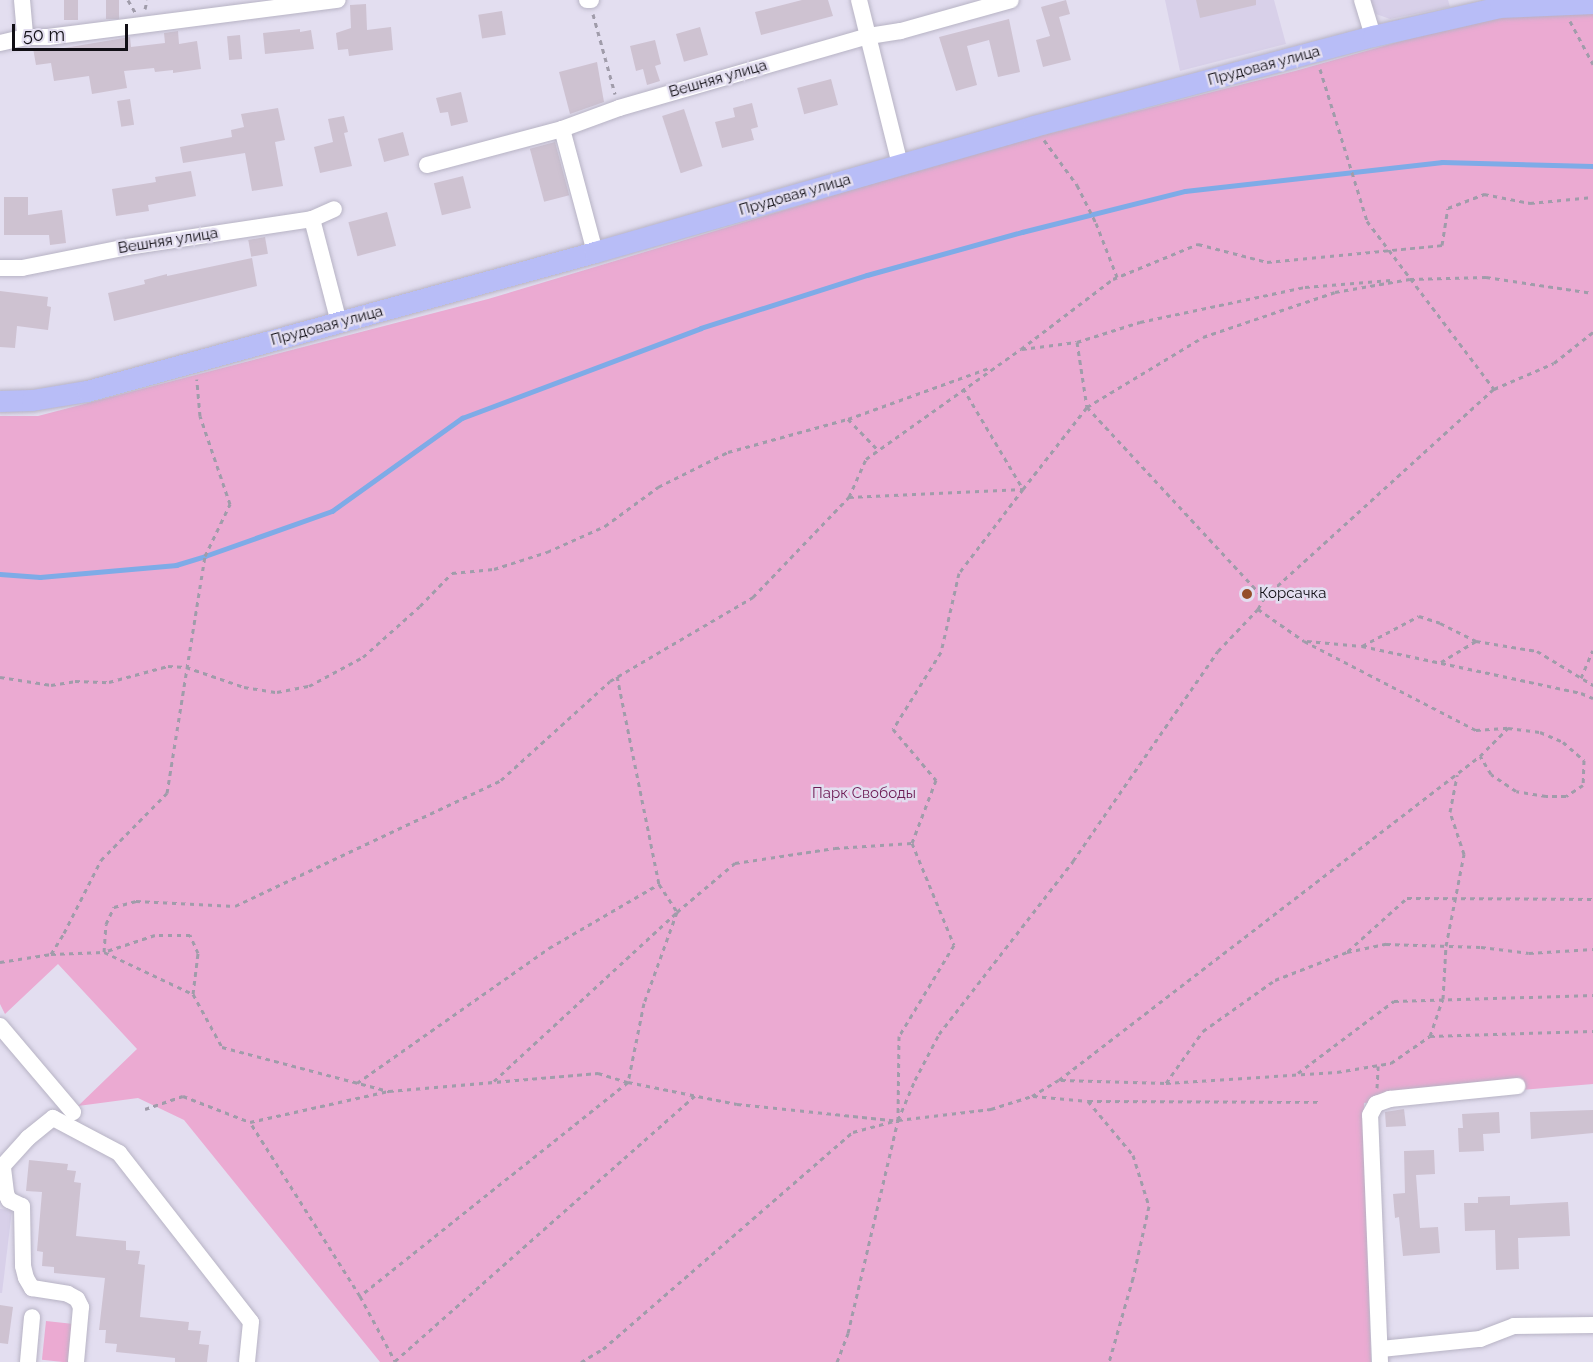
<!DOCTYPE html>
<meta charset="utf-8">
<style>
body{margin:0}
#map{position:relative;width:1593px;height:1362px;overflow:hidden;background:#e3def0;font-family:Raleway,sans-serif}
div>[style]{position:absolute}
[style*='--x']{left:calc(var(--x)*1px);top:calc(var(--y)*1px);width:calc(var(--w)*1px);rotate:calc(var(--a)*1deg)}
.built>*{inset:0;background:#d8d0e9}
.green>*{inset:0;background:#ebaad2;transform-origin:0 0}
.stream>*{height:4.5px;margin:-2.25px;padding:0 2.25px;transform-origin:2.25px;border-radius:2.25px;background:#7eabe7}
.building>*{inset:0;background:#cec2d1;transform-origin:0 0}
.path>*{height:3px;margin-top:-1.5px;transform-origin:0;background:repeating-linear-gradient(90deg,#a09caa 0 4.5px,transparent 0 9px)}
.roads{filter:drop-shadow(0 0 2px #b7b3c4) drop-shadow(0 0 2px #b7b3c4)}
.minor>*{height:16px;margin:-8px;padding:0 8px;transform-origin:8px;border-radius:8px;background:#fff}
.major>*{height:21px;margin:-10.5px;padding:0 10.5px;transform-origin:10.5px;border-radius:10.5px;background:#b8bdf7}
.dots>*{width:16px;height:16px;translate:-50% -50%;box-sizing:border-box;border:3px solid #e3def0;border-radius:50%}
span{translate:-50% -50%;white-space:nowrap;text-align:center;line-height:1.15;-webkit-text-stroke:5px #e3def0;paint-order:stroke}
.street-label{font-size:15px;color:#110f15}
.poi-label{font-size:15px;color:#110f15}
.left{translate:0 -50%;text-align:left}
.park-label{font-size:15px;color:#6d1c55}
.scale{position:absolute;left:12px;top:24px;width:116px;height:27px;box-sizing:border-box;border:3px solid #110f15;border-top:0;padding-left:8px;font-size:18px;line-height:21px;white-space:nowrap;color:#110f15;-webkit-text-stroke:4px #e3def0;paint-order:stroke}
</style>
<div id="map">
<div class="built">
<i style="clip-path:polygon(1165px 0,1274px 0,1286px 44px,1180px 71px)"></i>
<i style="clip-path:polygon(1370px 0,1448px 0,1450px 7px,1390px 19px,1376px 14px)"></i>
<i style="clip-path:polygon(0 1209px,12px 1210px,2px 1293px,0 1293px)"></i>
</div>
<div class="green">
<i style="clip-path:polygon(1593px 12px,1593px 1084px,1364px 1103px,1371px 1362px,380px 1362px,184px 1120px,138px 1098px,78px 1106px,137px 1049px,58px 964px,5px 1014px,0 1004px,0 416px,38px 416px,488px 299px,985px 150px,1295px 71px,1501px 13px)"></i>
<i style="left:46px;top:1321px;width:30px;height:39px;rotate:6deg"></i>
</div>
<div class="stream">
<i style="--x:0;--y:574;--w:40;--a:4.3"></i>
<i style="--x:40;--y:577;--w:137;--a:-5"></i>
<i style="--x:176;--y:565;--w:30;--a:-17"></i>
<i style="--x:205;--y:556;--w:135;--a:-19.5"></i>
<i style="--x:332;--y:511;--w:160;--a:-35.6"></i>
<i style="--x:462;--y:418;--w:255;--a:-20.6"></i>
<i style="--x:701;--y:328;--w:174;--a:-17.7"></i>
<i style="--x:867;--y:275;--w:161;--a:-15.5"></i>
<i style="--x:1022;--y:232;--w:168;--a:-14.1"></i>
<i style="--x:1185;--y:191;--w:259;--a:-6.4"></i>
<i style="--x:1442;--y:162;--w:151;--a:1.5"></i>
</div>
<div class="building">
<i style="left:64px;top:0;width:14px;height:20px"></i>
<i style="left:106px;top:0;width:13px;height:19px"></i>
<i style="clip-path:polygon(802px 0,828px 0,833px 16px,761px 35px,755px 12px)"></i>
<i style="clip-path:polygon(1066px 0,1070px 14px,1059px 17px,1071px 60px,1043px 67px,1036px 40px,1050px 36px,1041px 7px)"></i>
<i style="clip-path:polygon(1196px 0,1256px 0,1256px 5px,1200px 18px)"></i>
<i style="clip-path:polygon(366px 4px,367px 30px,391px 27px,393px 50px,349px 56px,348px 49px,338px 50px,336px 33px,351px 28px,350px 5px)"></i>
<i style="left:502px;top:11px;width:24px;height:24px;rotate:81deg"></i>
<i style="clip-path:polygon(1009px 19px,1020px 72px,998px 77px,989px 40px,967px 46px,977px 85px,956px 91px,939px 37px)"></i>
<i style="left:700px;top:27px;width:29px;height:25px;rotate:74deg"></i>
<i style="clip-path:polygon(300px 29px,300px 32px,311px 30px,314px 49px,265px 54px,263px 33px)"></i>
<i style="clip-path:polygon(178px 31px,179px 44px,197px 41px,201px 69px,173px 73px,173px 70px,155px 72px,154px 68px,124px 71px,127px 88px,92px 94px,89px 76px,54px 81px,51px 63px,36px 65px,33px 48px,46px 48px,46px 51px,130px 37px,131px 47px,165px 43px,164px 33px)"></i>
<i style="left:240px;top:35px;width:24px;height:13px;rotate:85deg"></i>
<i style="clip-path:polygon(655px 40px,661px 64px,655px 66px,660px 81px,647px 85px,643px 69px,636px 71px,630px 46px)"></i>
<i style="clip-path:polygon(597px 62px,604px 102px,570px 114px,559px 72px)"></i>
<i style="left:831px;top:79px;width:27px;height:35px;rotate:75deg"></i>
<i style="clip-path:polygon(461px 92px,468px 122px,451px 126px,448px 112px,440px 113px,436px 98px)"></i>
<i style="left:130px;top:99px;width:26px;height:13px;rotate:81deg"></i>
<i style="clip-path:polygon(752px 103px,758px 127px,751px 129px,754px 140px,722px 148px,715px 122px,735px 117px,733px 108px)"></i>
<i style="clip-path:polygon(278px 108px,285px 140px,275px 142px,283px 186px,252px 191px,245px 153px,183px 163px,180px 147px,232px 137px,231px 130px,244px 127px,241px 114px)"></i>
<i style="left:684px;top:109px;width:60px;height:23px;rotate:72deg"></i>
<i style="clip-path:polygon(344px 116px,348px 132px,344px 133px,352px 166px,320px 173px,314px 147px,333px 142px,328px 119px)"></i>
<i style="left:403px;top:132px;width:24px;height:26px;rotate:75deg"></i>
<i style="left:555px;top:142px;width:55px;height:26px;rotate:75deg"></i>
<i style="clip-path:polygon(191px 171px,196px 196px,148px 205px,149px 211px,116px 216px,112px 189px,156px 182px,155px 177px)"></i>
<i style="left:463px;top:176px;width:33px;height:30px;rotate:76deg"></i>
<i style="clip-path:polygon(4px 197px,28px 197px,28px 215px,62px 210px,66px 243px,50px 245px,49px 235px,4px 235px)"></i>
<i style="left:387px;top:212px;width:35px;height:40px;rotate:75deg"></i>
<i style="left:265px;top:237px;width:17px;height:17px;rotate:80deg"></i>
<i style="clip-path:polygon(252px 258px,257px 286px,114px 321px,108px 293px,145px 284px,144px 280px,167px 274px,167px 276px)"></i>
<i style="clip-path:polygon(0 291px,48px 297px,47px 306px,51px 307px,48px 330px,17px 326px,15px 348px,0 347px)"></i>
<i style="clip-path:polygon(1404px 1109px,1406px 1126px,1386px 1127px,1385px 1112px)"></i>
<i style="clip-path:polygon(1593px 1110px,1593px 1133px,1531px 1139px,1530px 1112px)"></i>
<i style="clip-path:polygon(1499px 1112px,1500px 1133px,1483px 1134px,1484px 1151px,1459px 1152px,1458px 1128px,1463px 1128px,1462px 1114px)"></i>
<i style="clip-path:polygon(1434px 1150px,1435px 1174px,1416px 1175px,1420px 1228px,1438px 1227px,1440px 1253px,1403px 1256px,1399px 1217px,1395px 1218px,1393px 1194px,1405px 1193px,1404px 1151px)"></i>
<i style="clip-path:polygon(29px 1160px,68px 1164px,67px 1170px,76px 1171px,74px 1182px,81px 1183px,76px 1236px,126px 1241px,126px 1250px,140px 1251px,138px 1264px,145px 1265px,140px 1317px,189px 1322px,188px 1330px,201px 1331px,199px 1344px,209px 1345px,207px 1362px,175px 1362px,175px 1358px,116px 1352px,117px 1344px,105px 1343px,106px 1330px,99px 1330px,105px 1278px,54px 1273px,54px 1267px,42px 1266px,43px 1252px,37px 1251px,42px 1192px,26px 1191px)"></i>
<i style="clip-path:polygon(1510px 1196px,1510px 1205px,1568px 1202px,1570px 1236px,1518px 1238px,1519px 1269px,1496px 1270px,1495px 1230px,1465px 1231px,1464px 1203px,1478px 1203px,1478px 1197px)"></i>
<i style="clip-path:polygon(0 1305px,13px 1307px,8px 1344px,0 1343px)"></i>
</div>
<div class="path">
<i style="--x:128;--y:0;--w:14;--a:60"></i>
<i style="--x:145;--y:9;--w:9;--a:-77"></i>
<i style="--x:593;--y:14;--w:83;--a:74.6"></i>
<i style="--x:1570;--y:21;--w:49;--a:61.9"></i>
<i style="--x:1320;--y:69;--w:159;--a:72.8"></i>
<i style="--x:1367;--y:221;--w:211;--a:52.9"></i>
<i style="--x:1044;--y:140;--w:56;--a:53.7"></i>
<i style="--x:1077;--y:185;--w:42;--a:63.4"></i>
<i style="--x:1096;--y:223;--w:58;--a:68.7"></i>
<i style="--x:1410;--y:279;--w:76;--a:-1.5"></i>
<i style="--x:1486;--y:277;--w:108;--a:8.5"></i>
<i style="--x:1077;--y:342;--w:66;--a:-17.6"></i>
<i style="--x:1140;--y:322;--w:169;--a:-12"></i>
<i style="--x:1305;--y:287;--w:86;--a:-4.7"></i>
<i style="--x:1022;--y:349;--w:55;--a:-7.3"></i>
<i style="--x:1077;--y:342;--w:66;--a:81.3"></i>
<i style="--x:1087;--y:407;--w:260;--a:47.2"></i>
<i style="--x:963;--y:388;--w:117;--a:59.3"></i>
<i style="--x:1023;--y:489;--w:104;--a:-52"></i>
<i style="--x:1087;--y:407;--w:135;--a:-31.1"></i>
<i style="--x:1203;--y:337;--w:139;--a:-18.8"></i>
<i style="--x:1335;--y:292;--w:76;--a:-9.8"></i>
<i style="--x:848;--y:419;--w:153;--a:-19.9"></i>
<i style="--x:849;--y:497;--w:174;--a:-2.6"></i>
<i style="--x:1023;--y:489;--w:106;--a:127.3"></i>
<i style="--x:959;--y:573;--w:81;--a:102.8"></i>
<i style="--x:941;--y:652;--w:91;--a:121.9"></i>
<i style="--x:893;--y:729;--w:67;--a:49.9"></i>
<i style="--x:936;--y:780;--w:67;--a:110.9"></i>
<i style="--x:912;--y:843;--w:110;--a:67.6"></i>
<i style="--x:954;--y:945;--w:106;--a:121.1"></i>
<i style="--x:899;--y:1036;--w:83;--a:90.7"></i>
<i style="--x:1258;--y:609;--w:56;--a:34.8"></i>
<i style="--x:1304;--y:641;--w:194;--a:27.4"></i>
<i style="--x:1476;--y:730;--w:32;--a:-4"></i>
<i style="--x:1508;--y:728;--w:32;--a:7"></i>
<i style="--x:1540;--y:732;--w:25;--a:23"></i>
<i style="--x:1563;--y:742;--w:28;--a:41"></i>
<i style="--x:1584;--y:760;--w:25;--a:92"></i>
<i style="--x:1583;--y:785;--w:20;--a:147"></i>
<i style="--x:1566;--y:796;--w:20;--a:180"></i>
<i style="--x:1546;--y:796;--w:30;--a:-171"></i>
<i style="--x:1516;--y:791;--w:30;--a:-146"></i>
<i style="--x:1491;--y:774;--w:21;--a:-121"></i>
<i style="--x:1480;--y:756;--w:40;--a:-45"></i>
<i style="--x:1307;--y:641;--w:55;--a:5.2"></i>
<i style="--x:1362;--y:646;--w:224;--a:12.1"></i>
<i style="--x:1581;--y:693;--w:13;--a:23"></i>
<i style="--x:1362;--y:646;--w:64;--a:-27.8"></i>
<i style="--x:1419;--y:616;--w:22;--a:18"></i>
<i style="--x:1440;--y:623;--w:40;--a:26.6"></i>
<i style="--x:1441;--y:662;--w:41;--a:-31"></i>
<i style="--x:1476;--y:641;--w:62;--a:9.3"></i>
<i style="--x:1537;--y:651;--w:66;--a:31.3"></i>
<i style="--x:617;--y:676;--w:212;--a:78.6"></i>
<i style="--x:0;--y:677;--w:52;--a:8.9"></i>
<i style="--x:51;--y:685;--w:24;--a:-9"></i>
<i style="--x:75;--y:681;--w:34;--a:2"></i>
<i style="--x:109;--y:682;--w:61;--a:-15.2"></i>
<i style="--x:168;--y:666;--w:18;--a:3"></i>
<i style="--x:186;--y:667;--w:61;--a:19"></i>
<i style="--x:244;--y:687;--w:33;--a:9"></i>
<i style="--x:277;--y:692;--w:33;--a:-11"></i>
<i style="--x:309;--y:686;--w:61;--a:-28.2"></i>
<i style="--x:363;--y:657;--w:76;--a:-41.8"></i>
<i style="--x:420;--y:606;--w:46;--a:-45.9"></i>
<i style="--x:452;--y:573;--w:42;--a:-5.4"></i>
<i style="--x:494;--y:569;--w:56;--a:-17.8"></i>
<i style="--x:547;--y:552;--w:64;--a:-24.1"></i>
<i style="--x:605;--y:526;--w:66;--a:-36.3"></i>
<i style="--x:658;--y:487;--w:78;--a:-26.6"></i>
<i style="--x:728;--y:452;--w:124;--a:-15.4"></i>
<i style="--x:848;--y:419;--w:43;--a:45.9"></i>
<i style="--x:1581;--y:678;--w:30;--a:-67"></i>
<i style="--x:1348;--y:951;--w:79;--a:-41.9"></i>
<i style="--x:1407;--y:898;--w:186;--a:0.3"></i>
<i style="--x:51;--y:954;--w:25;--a:-58"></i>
<i style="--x:64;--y:933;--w:82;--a:-63.1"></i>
<i style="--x:101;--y:860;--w:94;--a:-45.4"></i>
<i style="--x:167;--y:793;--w:240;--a:-80.9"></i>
<i style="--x:205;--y:556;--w:58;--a:-64.3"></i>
<i style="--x:230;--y:504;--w:93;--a:-108.8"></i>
<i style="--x:200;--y:416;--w:37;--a:-95"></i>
<i style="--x:0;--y:962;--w:52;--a:-8.9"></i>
<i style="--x:51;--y:954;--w:53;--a:-2.2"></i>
<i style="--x:104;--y:952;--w:98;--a:25.3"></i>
<i style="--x:193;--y:994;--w:60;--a:61.3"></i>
<i style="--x:222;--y:1047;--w:173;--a:14.8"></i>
<i style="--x:389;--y:1091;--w:210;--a:-4.9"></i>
<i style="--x:598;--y:1073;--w:31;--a:17"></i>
<i style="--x:628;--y:1082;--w:111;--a:11.4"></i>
<i style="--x:737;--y:1104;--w:157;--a:5.9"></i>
<i style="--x:193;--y:994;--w:41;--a:-83"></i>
<i style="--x:198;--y:953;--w:20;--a:-114"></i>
<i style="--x:190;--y:935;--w:35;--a:180"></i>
<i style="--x:155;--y:935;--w:54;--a:161.6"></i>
<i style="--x:104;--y:952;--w:28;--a:-86"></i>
<i style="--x:106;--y:924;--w:19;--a:-65"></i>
<i style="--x:114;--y:907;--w:23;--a:-15"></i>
<i style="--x:136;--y:901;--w:99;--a:2.9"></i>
<i style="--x:235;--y:906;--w:294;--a:-25.3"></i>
<i style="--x:501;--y:780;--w:147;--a:-42.2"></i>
<i style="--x:610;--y:681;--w:166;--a:-30.4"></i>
<i style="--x:753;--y:597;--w:139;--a:-46.2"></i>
<i style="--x:849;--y:497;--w:42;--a:-65.9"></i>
<i style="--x:866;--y:459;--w:190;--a:-35.4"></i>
<i style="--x:1021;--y:349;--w:116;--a:-37.3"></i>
<i style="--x:1113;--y:279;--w:92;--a:-22.4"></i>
<i style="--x:1198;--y:244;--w:71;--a:14.6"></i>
<i style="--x:1267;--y:262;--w:176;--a:-5.5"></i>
<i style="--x:1442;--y:245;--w:37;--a:-81"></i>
<i style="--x:1448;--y:208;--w:39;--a:-21"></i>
<i style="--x:1484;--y:194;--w:47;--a:11.1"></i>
<i style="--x:1530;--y:203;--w:63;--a:-5.4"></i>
<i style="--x:1430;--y:1036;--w:39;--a:-71"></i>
<i style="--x:1443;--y:999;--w:53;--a:-86.8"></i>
<i style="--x:1446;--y:946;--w:94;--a:-78.9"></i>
<i style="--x:1464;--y:854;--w:44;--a:-108.4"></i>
<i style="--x:1450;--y:812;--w:38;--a:-79"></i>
<i style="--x:1298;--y:1073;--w:120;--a:-36.9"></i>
<i style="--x:1394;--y:1001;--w:199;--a:-1.7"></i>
<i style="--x:1061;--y:1080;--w:105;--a:1.6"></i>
<i style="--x:1166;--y:1083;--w:171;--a:-3.7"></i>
<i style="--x:1337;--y:1072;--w:55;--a:-9.5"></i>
<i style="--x:1391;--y:1063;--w:47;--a:-34.7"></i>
<i style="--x:1430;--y:1036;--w:163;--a:-1.8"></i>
<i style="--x:494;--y:1081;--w:249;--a:-42.7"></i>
<i style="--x:677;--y:912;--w:76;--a:-40.2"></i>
<i style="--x:735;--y:863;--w:101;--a:-8.5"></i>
<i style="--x:835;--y:848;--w:77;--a:-3.7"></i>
<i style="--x:357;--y:1083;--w:235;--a:-35.1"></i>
<i style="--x:549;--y:948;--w:127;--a:-30.2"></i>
<i style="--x:659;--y:884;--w:33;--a:57"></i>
<i style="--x:677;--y:912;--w:97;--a:109.9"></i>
<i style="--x:644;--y:1003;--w:81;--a:101.4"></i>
<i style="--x:628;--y:1082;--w:343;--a:141.4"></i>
<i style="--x:360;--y:1296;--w:206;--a:-122.3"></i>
<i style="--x:250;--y:1122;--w:142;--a:-12.6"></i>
<i style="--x:1166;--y:1083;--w:64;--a:-54.6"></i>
<i style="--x:1203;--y:1031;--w:88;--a:-35.3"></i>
<i style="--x:1275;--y:980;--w:77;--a:-21.3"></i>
<i style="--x:1347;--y:952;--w:40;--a:-12"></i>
<i style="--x:1386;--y:944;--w:95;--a:1.8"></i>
<i style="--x:1481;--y:947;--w:48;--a:7.1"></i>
<i style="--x:1529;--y:953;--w:64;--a:-3.6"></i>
<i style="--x:1377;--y:1088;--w:22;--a:-87"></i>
<i style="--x:1033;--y:1096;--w:55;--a:5.2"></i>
<i style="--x:1088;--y:1101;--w:231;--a:0.2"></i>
<i style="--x:1088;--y:1101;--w:70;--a:50.2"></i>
<i style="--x:1133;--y:1155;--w:53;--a:72.6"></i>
<i style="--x:1149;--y:1206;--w:74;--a:102.5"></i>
<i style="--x:1133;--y:1278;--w:87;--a:105.9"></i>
<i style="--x:145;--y:1109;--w:40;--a:-18.9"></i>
<i style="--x:183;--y:1096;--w:72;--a:21.2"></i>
<i style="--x:360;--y:1296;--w:74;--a:61.7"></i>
<i style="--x:395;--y:1361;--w:402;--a:-41.5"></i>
<i style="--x:581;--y:1362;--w:26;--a:-31"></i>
<i style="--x:603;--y:1349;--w:331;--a:-41"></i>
<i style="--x:853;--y:1132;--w:47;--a:-14.9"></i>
<i style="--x:898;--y:1120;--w:94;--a:-6.7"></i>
<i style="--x:991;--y:1109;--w:43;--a:-17.6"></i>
<i style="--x:1032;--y:1096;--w:31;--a:-31"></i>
<i style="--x:1059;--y:1080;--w:531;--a:-37.58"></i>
<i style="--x:837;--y:1362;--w:31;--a:-69"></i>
<i style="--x:848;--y:1333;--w:219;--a:-76.8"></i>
<i style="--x:898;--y:1120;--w:43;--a:-67"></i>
<i style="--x:915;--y:1080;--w:52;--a:-62.4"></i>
<i style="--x:939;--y:1034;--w:219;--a:-52.2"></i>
<i style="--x:1073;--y:861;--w:255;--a:-55.4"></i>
<i style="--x:1218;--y:651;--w:58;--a:-46.4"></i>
<i style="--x:1258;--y:609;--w:13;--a:-61"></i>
<i style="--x:1264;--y:598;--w:311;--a:-42.3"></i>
<i style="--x:1494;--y:389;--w:65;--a:-23.4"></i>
<i style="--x:1554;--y:363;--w:50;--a:-38.5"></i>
</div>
<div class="roads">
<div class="minor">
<i style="--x:22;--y:0;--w:37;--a:85"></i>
<i style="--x:587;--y:0;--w:4;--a:0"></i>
<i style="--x:859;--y:0;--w:169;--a:76"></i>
<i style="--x:1362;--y:0;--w:38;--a:73"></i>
<i style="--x:0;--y:43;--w:26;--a:-13"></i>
<i style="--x:25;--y:37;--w:23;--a:0"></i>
<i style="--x:48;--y:37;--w:292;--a:-7.3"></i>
<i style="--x:562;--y:129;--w:127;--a:75"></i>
<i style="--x:427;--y:165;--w:140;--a:-14.9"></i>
<i style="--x:562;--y:129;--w:61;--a:-20.2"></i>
<i style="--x:619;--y:108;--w:260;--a:-16.1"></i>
<i style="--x:869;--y:36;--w:32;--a:-9"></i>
<i style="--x:901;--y:31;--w:114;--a:-15.7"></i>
<i style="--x:312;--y:219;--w:107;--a:75.4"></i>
<i style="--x:0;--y:268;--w:22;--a:0"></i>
<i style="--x:22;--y:268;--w:107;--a:-11.3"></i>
<i style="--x:127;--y:247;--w:187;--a:-8.6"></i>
<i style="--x:312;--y:219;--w:24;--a:-24"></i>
<i style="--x:0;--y:1026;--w:113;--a:49.7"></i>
<i style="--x:3;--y:1168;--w:26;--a:83"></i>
<i style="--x:6;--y:1194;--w:7;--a:63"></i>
<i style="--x:9;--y:1200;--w:14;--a:25"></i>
<i style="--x:22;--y:1206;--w:60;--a:89"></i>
<i style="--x:23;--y:1266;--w:12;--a:76"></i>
<i style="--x:26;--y:1278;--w:12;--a:59"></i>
<i style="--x:32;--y:1288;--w:36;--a:9"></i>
<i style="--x:68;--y:1294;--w:10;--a:29"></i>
<i style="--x:77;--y:1299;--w:9;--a:63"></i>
<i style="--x:81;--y:1307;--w:55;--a:95.2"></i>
<i style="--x:0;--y:1169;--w:42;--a:-47.9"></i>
<i style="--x:28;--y:1138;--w:32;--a:-39"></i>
<i style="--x:53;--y:1118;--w:75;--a:27.9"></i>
<i style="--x:119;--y:1153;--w:214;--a:52"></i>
<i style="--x:251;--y:1322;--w:40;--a:95.7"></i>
<i style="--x:1381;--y:1349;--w:100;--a:-5.8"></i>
<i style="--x:1480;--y:1339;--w:36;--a:-21"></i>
<i style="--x:1514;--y:1326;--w:79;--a:-0.7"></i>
<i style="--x:28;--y:1362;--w:45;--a:-84.9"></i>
<i style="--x:1380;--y:1362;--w:247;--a:-92.3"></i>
<i style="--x:1370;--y:1115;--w:13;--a:-61"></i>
<i style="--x:1376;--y:1104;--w:15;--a:-20"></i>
<i style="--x:1390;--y:1099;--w:128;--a:-5.8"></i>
</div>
<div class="major">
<i style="--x:0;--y:401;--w:32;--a:-2"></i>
<i style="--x:32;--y:400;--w:56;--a:-9.3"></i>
<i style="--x:87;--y:391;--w:527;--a:-15.3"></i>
<i style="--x:595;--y:252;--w:457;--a:-16"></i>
<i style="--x:1034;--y:126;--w:351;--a:-14.9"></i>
<i style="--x:1373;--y:36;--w:130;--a:-12.9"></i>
<i style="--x:1500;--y:7;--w:93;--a:-2.5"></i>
</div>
</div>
<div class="dots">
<i style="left:1247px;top:594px;background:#954e29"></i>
</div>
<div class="street-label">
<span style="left:1264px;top:66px;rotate:-15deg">Прудовая улица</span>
<span style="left:718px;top:79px;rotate:-16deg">Вешняя улица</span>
<span style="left:795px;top:195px;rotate:-16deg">Прудовая улица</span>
<span style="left:168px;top:241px;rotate:-9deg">Вешняя улица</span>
<span style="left:327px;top:326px;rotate:-15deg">Прудовая улица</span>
</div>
<div class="poi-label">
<span class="left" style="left:1259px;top:594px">Корсачка</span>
</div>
<div class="park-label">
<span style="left:864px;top:794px">Парк Свободы</span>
</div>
<div class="scale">50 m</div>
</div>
